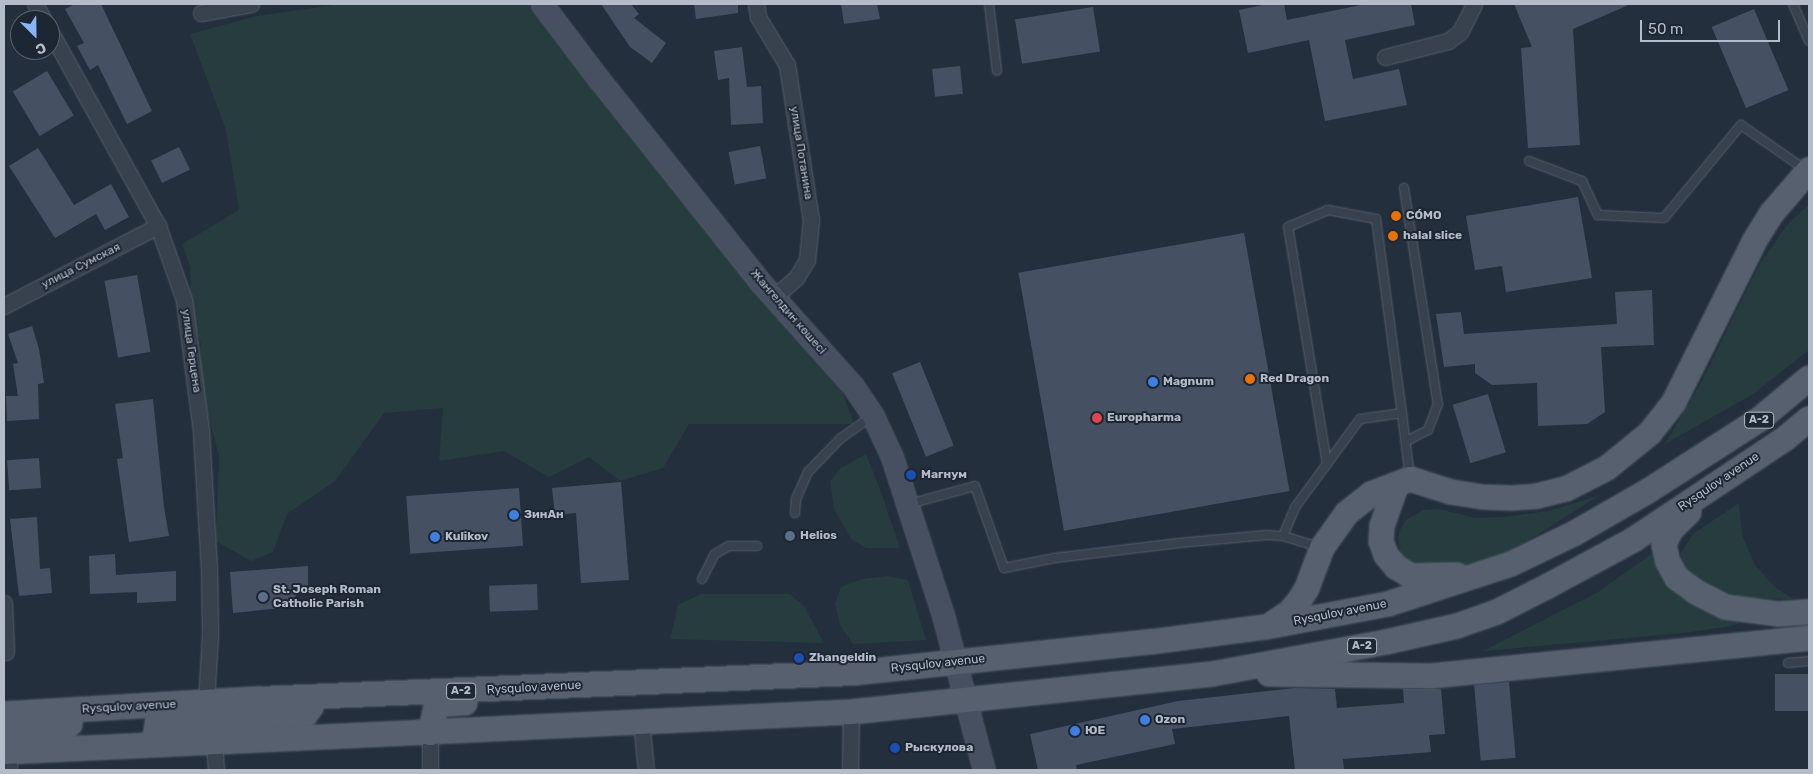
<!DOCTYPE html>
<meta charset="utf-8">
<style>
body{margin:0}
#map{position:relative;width:1813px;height:774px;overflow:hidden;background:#242f3e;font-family:Rubik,sans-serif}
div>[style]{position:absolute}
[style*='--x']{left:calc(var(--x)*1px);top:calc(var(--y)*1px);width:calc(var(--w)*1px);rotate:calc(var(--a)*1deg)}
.green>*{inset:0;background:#263c3f}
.building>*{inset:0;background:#455162;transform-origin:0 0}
.roads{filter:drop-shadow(0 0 1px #565f6c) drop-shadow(0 0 1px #565f6c)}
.service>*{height:8px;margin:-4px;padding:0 4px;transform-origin:4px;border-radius:4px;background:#38414e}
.minor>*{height:15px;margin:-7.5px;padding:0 7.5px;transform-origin:7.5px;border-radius:7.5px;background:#38414e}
.secondary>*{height:21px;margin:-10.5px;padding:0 10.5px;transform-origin:10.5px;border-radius:10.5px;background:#465061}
.primary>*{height:24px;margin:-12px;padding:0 12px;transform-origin:12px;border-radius:12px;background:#56606e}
.dots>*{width:14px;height:14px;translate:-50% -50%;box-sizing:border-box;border:2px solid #1d2633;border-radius:50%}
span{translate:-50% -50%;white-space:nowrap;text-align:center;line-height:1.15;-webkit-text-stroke:4px #1d2633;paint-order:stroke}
.shield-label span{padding:1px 4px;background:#1d2633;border:1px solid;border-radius:4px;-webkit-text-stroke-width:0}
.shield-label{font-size:11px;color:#b4bcc9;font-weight:700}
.street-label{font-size:12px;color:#b4bcc9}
.poi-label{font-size:12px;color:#b4bcc9;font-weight:700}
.left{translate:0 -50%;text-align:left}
.frame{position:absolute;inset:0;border:5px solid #b4bcc9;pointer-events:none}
.north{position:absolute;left:10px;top:10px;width:50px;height:50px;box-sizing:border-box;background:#1d2633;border:1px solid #59626f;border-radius:50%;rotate:157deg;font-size:14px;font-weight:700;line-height:20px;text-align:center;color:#b4bcc9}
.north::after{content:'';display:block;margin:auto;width:18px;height:22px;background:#8ab4f8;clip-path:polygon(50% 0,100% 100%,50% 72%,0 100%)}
.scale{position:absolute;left:1640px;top:20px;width:140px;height:22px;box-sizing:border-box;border:2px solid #b4bcc9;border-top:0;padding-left:6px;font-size:15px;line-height:18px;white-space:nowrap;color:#b4bcc9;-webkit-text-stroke:4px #1d2633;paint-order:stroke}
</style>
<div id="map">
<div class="green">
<i style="clip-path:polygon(341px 4px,529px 4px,840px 385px,854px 424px,689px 424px,663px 468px,620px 481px,589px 457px,549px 477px,504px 451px,439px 461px,443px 408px,384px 413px,335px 481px,287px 514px,273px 552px,251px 561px,216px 541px,219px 455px,200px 387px,201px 344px,191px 314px,190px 267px,182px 244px,239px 210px,226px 130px,190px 34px,257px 16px)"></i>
<i style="clip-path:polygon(1809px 204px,1809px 350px,1753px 394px,1665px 444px,1702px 381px,1758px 267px,1787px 225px)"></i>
<i style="clip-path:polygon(866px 454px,881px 492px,900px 548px,866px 548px,851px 539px,834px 509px,830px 481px,841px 468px)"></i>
<i style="clip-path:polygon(1598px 496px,1531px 539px,1486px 563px,1422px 568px,1402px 559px,1398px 538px,1400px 530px,1406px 520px,1423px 510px,1439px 509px,1475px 518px,1504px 517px,1547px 511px)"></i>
<i style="clip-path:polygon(1739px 503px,1742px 535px,1755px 565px,1776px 588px,1794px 599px,1742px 598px,1701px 584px,1682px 570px,1681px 553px,1693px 534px)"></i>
<i style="clip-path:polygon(1653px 553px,1658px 571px,1668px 586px,1691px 601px,1748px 620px,1731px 626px,1684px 633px,1483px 651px,1598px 592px)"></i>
<i style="clip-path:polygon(888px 576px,908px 580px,926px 640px,853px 644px,840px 625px,835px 603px,841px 587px,862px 579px)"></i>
<i style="clip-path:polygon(701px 594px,790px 594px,804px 606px,824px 643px,670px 639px,678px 605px)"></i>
</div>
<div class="building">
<i style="clip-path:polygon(75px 4px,101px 4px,152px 111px,127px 124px,98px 65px,90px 70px,77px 46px,84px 43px,65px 9px)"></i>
<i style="clip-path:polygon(601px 4px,631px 4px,639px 14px,634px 18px,666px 43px,652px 63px,630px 47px)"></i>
<i style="clip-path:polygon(694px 4px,738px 4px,738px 13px,696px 19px)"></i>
<i style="clip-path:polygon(841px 4px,877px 4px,880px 19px,844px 24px)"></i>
<i style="clip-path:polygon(1268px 4px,1284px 4px,1287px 20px,1366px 4px,1411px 4px,1415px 25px,1345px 40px,1353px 79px,1399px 69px,1407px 105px,1325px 121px,1309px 40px,1248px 53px,1239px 10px)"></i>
<i style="clip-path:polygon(1514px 4px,1631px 4px,1573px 29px,1580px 145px,1528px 148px,1521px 48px,1532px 47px)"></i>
<i style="left:1093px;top:7px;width:45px;height:79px;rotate:81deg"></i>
<i style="left:1754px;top:9px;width:88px;height:46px;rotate:67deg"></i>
<i style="clip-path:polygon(742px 47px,747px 87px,761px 86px,763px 123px,731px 125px,729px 78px,718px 80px,714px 51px)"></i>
<i style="left:960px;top:66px;width:28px;height:28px;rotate:84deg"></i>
<i style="left:47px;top:71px;width:52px;height:40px;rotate:59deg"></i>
<i style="left:760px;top:146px;width:33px;height:32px;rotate:79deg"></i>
<i style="left:179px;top:147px;width:25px;height:31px;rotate:64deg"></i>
<i style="clip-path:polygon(38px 148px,74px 205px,111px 184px,129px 217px,105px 230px,96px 214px,55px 238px,9px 166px)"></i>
<i style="clip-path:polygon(1578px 197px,1592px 278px,1506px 292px,1502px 266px,1475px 270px,1466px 216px)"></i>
<i style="left:1244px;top:233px;width:262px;height:229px;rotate:80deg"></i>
<i style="left:137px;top:275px;width:78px;height:33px;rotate:80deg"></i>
<i style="clip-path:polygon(1652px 290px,1654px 345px,1601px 347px,1605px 412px,1587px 424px,1538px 426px,1537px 383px,1492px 385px,1475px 373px,1475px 364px,1444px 367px,1436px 314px,1461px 312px,1464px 334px,1617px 324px,1615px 292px)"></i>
<i style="clip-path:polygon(32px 326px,39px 349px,44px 383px,38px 384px,39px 419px,7px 421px,6px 396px,18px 396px,13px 364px,18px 363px,8px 334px)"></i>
<i style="left:920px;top:362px;width:90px;height:30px;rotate:68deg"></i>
<i style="left:1488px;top:394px;width:61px;height:37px;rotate:73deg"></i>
<i style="clip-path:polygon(153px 399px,164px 507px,169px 536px,129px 542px,117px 459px,123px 458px,115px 404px)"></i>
<i style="left:39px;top:458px;width:30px;height:32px;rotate:86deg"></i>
<i style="clip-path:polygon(621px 482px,629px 580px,581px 583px,576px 513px,555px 515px,552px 488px)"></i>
<i style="left:519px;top:488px;width:58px;height:113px;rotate:86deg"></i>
<i style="clip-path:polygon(37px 517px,40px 569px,50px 568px,52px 593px,19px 596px,10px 519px)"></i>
<i style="clip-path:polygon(115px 554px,116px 575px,176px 571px,176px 601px,137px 603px,137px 592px,90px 594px,89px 556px)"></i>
<i style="clip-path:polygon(308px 566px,308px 585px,282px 608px,233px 613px,230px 572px)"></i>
<i style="left:537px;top:584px;width:26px;height:48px;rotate:88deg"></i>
<i style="left:1809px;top:674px;width:37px;height:34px;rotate:90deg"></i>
<i style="left:1509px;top:682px;width:76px;height:35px;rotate:85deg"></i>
<i style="clip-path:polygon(1294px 688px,1335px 689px,1337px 708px,1404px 703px,1403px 689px,1441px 689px,1445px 734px,1429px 735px,1431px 752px,1343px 759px,1344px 770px,1295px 770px,1289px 716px,1172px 729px,1175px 744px,1076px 765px,1077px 770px,1038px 770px,1030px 734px,1178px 701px)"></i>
</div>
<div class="roads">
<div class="service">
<i style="--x:989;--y:4;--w:67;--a:83.2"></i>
<i style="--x:1793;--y:4;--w:40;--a:66.6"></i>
<i style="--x:1529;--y:161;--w:57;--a:20.7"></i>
<i style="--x:1582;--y:181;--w:38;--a:65"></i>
<i style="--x:1598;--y:215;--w:66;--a:2.6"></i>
<i style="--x:1664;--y:218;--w:121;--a:-50.4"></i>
<i style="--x:1741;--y:125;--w:79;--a:34.7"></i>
<i style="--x:1404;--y:188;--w:219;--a:81.1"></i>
<i style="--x:1438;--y:404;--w:28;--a:111"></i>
<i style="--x:1428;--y:430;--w:25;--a:153"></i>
<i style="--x:1402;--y:413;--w:65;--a:83"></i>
<i style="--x:909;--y:504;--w:68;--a:-15.3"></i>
<i style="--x:975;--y:486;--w:87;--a:70.5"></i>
<i style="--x:1004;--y:568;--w:52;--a:-11.1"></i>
<i style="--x:1055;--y:558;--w:125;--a:-6.9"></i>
<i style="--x:1179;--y:543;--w:88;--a:-5.2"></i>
<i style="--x:1267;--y:535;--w:16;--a:4"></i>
<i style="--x:1283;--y:536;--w:38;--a:17"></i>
<i style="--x:795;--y:513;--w:14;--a:-86"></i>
<i style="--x:796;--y:499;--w:30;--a:-66"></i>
<i style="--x:808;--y:472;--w:47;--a:-45.9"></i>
<i style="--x:841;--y:438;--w:37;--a:-35"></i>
<i style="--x:1283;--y:536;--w:33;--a:-67"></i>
<i style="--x:1296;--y:506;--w:52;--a:-53.6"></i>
<i style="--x:1327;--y:464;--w:240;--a:-99.3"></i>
<i style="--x:1288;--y:227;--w:43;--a:-23"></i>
<i style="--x:1328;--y:210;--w:49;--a:10.6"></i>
<i style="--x:1376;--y:219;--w:196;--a:82.4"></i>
<i style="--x:1402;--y:413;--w:42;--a:171.9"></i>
<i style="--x:1360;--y:419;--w:56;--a:126.3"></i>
<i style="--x:702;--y:579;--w:28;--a:-63"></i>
<i style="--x:715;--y:554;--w:16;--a:-30"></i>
<i style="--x:729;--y:546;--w:28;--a:0"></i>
<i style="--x:1788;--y:663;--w:21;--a:-5"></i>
</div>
<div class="minor">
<i style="--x:35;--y:4;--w:18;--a:61"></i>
<i style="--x:756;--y:4;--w:13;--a:81"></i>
<i style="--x:758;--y:17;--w:56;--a:58.9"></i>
<i style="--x:787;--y:65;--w:157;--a:81.2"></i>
<i style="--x:811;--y:220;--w:40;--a:95.7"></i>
<i style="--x:807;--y:260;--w:21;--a:121"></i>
<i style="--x:796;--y:278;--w:29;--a:139"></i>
<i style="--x:201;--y:13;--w:51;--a:-10.2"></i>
<i style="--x:50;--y:31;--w:223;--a:61"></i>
<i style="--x:158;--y:226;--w:78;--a:70.6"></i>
<i style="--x:184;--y:300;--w:132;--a:82.6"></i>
<i style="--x:201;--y:431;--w:137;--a:86.7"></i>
<i style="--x:209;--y:568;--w:67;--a:89.1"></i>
<i style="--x:210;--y:635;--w:67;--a:93.4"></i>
<i style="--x:1385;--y:57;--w:65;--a:-14.3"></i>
<i style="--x:1448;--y:41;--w:15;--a:-37"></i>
<i style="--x:1460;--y:32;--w:31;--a:-63"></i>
<i style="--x:4;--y:306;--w:174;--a:-27.5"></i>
<i style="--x:4;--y:603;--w:49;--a:87.7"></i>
<i style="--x:641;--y:722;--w:48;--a:84.1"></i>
<i style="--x:430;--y:733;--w:37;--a:90"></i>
<i style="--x:214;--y:742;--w:28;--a:86"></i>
<i style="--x:9;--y:752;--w:18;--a:90"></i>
<i style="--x:850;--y:770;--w:58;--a:-89"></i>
</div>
<div class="secondary">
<i style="--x:542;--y:4;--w:93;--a:52.9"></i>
<i style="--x:598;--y:78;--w:262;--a:51.5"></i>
<i style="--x:761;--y:283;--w:138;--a:48.2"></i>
<i style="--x:853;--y:386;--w:36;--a:56"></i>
<i style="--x:873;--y:416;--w:45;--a:65.1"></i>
<i style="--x:892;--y:457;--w:166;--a:72.1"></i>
<i style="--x:943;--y:615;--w:160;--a:75.2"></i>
</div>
<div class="primary">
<i style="--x:1397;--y:484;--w:45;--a:109.7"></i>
<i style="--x:1382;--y:526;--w:15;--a:94"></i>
<i style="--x:1381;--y:541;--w:15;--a:70"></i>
<i style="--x:1386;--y:555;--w:16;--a:50"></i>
<i style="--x:1396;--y:567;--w:17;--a:31"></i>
<i style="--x:1411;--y:576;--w:46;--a:-1.2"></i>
<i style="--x:1689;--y:512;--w:27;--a:135"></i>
<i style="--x:1670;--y:531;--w:15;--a:113"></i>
<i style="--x:1664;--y:545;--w:17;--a:77"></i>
<i style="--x:1668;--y:562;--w:18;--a:61"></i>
<i style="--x:1677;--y:578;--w:24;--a:36"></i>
<i style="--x:1696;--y:592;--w:33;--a:27"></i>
<i style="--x:1725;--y:607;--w:53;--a:7.5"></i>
<i style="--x:1778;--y:614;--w:31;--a:-4"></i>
<i style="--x:1272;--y:624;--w:22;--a:-34"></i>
<i style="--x:1290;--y:612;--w:14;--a:-51"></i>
<i style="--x:1299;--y:601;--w:15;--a:-58"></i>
<i style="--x:1307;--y:588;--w:43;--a:-69.4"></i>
<i style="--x:1322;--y:548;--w:43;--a:-54.5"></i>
<i style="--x:1347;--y:513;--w:31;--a:-38"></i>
<i style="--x:1371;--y:494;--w:42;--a:-21"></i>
<i style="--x:1410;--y:479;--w:43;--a:17.6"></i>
<i style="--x:1451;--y:492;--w:32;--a:9"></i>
<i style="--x:1483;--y:497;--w:28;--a:2"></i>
<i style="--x:1511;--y:498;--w:26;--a:-4"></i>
<i style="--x:1537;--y:496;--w:30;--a:-14"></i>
<i style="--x:1566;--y:489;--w:46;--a:-27.1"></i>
<i style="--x:1607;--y:468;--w:55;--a:-39.1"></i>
<i style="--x:1650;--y:433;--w:39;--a:-52"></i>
<i style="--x:1674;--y:402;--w:181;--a:-63.4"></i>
<i style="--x:1755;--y:240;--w:32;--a:-58"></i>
<i style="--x:1772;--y:213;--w:57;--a:-49.3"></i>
<i style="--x:1269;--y:674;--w:162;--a:0.7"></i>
<i style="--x:1431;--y:676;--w:380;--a:-5.7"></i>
<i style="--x:4;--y:714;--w:256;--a:-3.4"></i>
<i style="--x:260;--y:699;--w:594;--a:-2.51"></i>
<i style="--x:853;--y:673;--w:299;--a:-6"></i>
<i style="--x:1150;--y:642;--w:117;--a:-7.4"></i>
<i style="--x:1266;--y:627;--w:124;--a:-10.7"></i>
<i style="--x:1388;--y:604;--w:129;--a:-18"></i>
<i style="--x:1511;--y:564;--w:71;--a:-25.8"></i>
<i style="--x:1575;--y:533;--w:84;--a:-29.9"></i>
<i style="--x:1648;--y:491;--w:133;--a:-32.7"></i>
<i style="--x:1760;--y:419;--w:64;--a:-39.9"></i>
<i style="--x:4;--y:731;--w:61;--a:-2.8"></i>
<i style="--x:65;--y:728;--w:6;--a:-39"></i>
<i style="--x:70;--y:724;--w:14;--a:-94"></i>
<i style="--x:430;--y:733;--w:26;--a:-77"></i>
<i style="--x:436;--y:708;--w:8;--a:-30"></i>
<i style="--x:443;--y:704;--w:22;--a:-3"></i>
<i style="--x:154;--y:744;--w:20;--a:-81"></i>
<i style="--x:157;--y:724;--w:5;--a:-22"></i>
<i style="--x:162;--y:722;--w:144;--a:-3.2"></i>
<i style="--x:306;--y:714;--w:9;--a:-54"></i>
<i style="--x:4;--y:752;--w:848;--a:-2.7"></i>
<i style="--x:851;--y:712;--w:363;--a:-6"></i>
<i style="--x:1212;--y:674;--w:177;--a:-10.4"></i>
<i style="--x:1386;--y:642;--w:73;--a:-12.7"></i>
<i style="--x:1457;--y:626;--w:42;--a:-19.3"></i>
<i style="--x:1497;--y:612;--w:57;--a:-27"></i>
<i style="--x:1548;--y:586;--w:97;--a:-28.4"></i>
<i style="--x:1633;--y:540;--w:184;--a:-33.7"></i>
<i style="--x:1786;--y:438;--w:30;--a:-40"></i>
</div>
</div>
<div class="dots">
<i style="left:1396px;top:216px;background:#e8710a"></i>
<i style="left:1393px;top:236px;background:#e8710a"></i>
<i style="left:1250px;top:379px;background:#e8710a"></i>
<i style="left:1153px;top:382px;background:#3f7fe0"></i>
<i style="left:1097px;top:418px;background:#e0444e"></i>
<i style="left:911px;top:475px;background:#1a4fb4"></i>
<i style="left:514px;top:515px;background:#3f7fe0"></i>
<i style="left:790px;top:536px;background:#5c6f8a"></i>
<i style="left:435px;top:537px;background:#3f7fe0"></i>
<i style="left:263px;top:597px;background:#5c6f8a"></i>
<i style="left:799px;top:658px;background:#1a4fb4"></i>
<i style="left:1145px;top:720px;background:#3f7fe0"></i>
<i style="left:1075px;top:731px;background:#3f7fe0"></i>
<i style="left:895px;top:748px;background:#1a4fb4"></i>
</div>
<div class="shield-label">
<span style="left:1759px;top:420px">A-2</span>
<span style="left:1362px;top:646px">A-2</span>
<span style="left:461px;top:691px">A-2</span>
</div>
<div class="street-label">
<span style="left:801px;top:153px;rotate:81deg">улица Потанина</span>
<span style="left:81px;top:266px;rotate:-27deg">улица Сумская</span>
<span style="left:788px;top:312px;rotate:49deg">Жангелдин көшесі</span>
<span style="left:191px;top:351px;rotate:82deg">улица Герцена</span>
<span style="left:1719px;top:482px;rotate:-34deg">Rysqulov avenue</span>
<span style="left:1340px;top:613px;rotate:-11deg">Rysqulov avenue</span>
<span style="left:938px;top:664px;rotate:-6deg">Rysqulov avenue</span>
<span style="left:534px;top:688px;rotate:-3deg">Rysqulov avenue</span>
<span style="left:129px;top:707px;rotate:-3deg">Rysqulov avenue</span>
</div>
<div class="poi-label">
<span class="left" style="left:1406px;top:216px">CÓMO</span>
<span class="left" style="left:1403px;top:236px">halal slice</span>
<span class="left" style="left:1260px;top:379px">Red Dragon</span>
<span class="left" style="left:1163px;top:382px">Magnum</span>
<span class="left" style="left:1107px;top:418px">Europharma</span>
<span class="left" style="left:921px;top:475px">Магнум</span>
<span class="left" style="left:524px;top:515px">ЗинАн</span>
<span class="left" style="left:800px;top:536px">Helios</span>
<span class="left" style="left:445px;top:537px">Kulikov</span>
<span class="left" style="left:273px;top:597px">St. Joseph Roman<br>Catholic Parish</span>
<span class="left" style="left:809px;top:658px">Zhangeldin</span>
<span class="left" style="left:1155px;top:720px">Ozon</span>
<span class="left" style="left:1085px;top:731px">ЮЕ</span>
<span class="left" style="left:905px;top:748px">Рыскулова</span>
</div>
<div class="frame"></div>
<div class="north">С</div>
<div class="scale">50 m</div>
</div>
